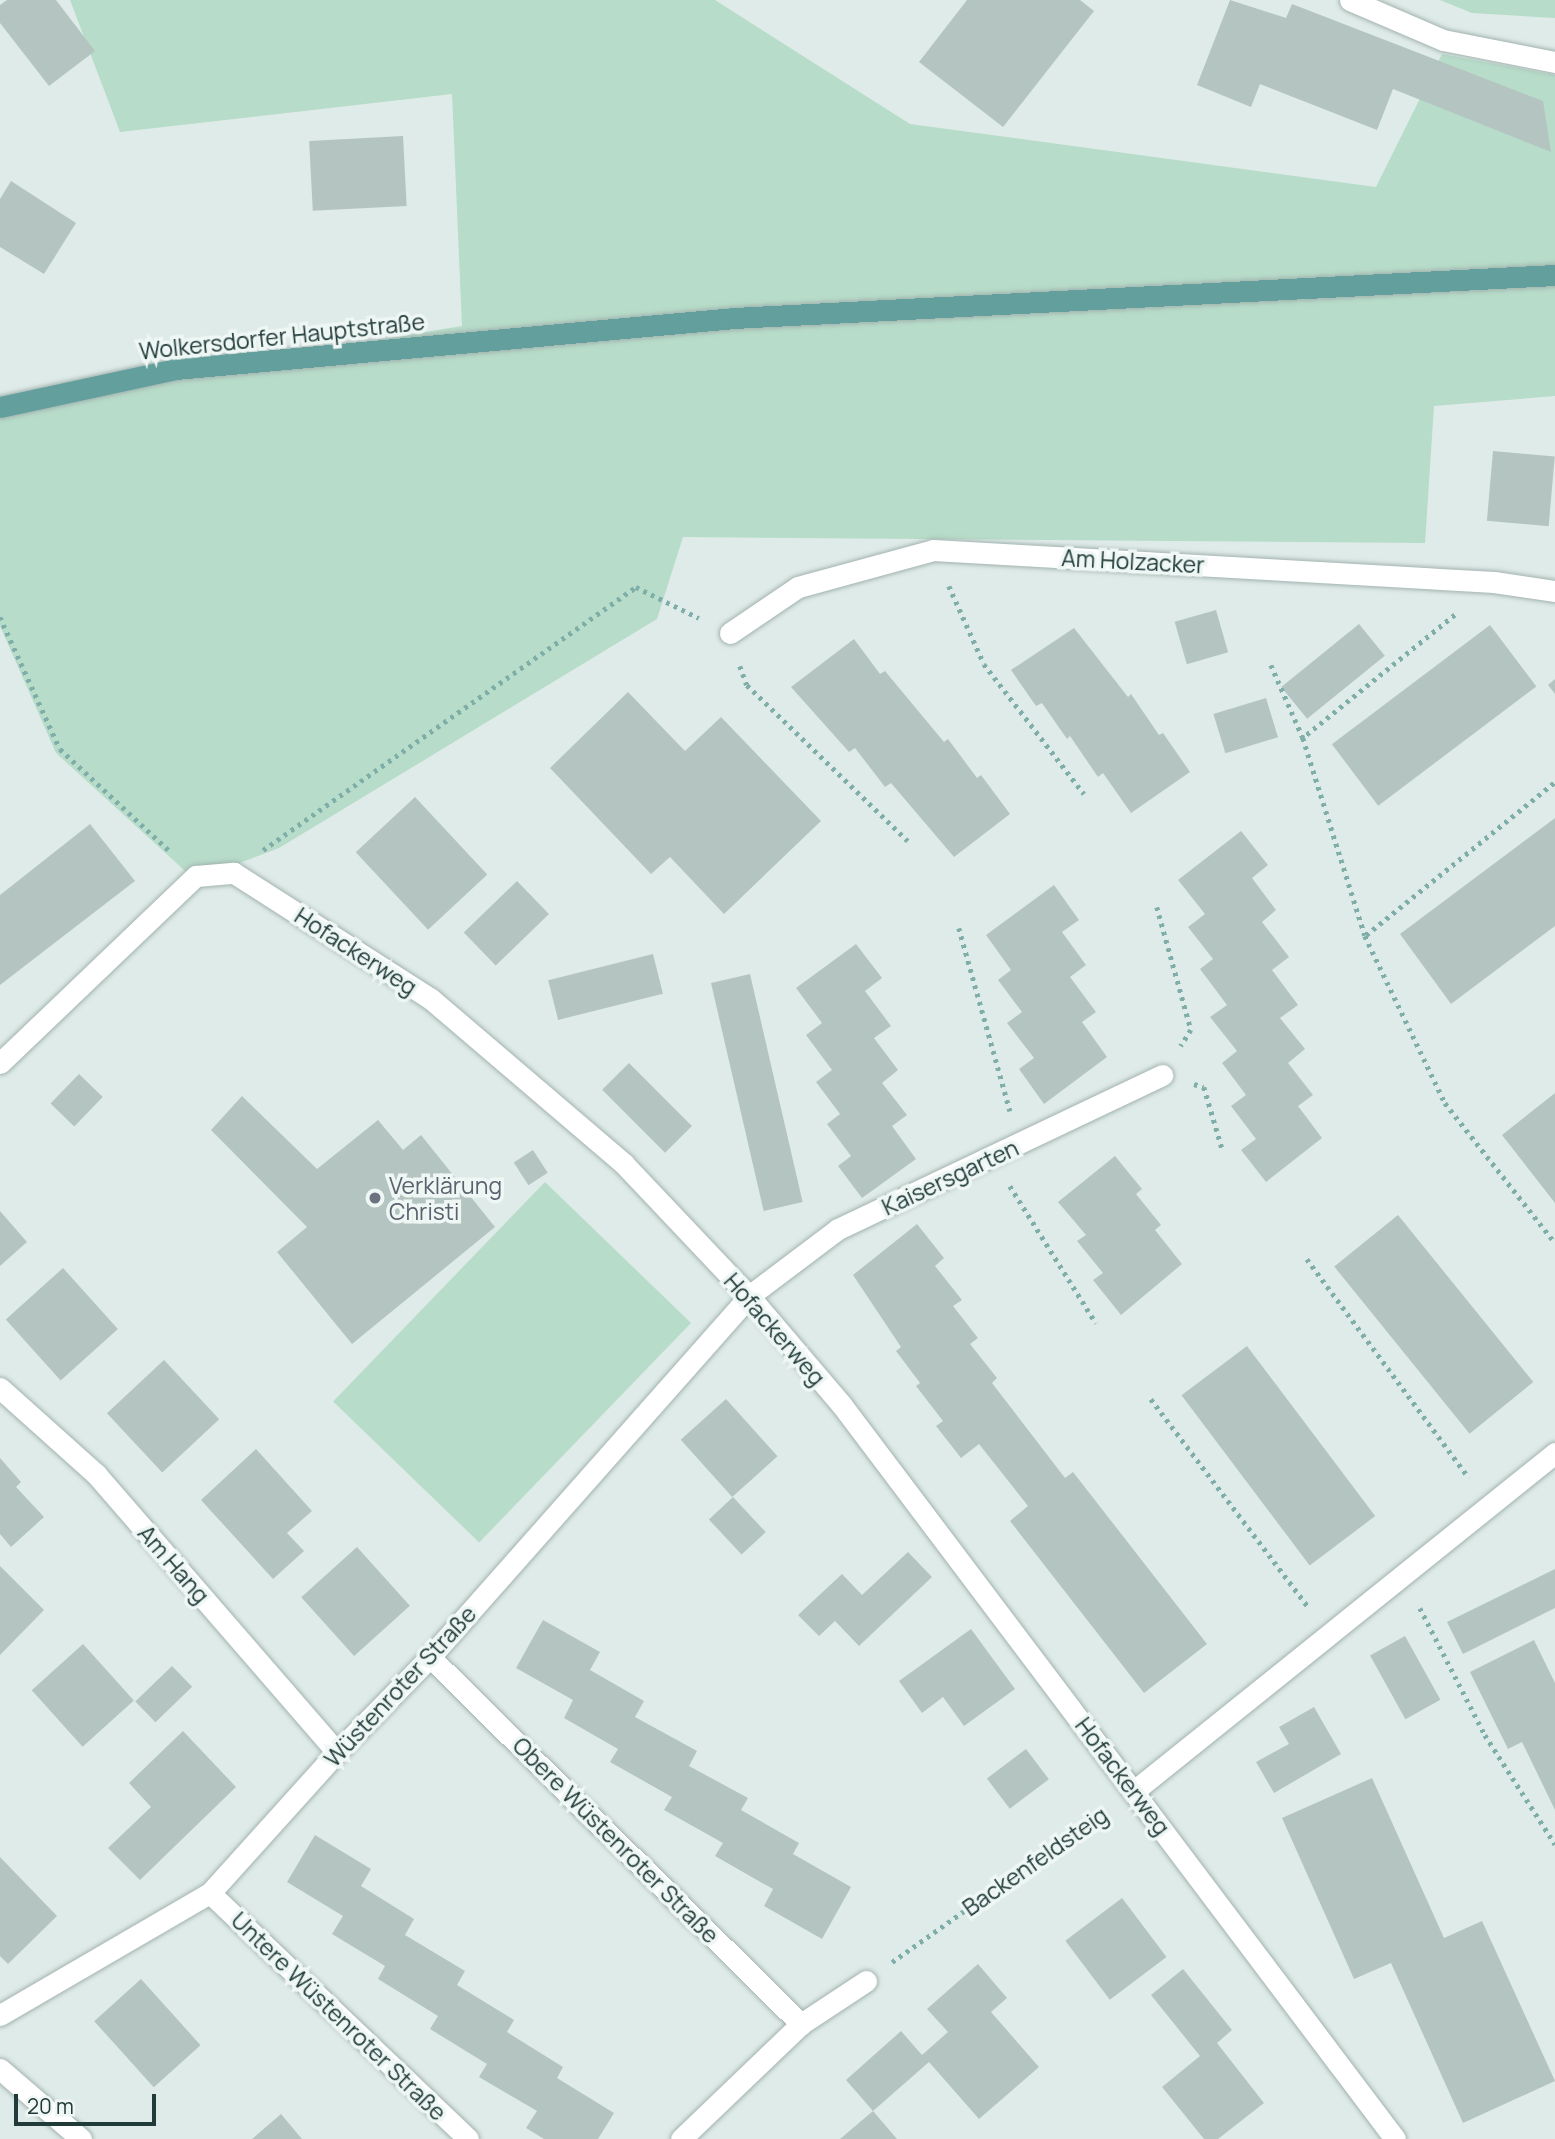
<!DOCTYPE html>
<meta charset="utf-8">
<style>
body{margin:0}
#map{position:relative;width:1555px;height:2139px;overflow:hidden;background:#dfebe8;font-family:Manrope,sans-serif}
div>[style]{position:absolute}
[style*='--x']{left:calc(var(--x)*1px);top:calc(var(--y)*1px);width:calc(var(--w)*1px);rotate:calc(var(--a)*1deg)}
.green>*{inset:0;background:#b7dcc9;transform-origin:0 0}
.building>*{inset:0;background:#b4c5c1;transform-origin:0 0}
.path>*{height:4.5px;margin-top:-2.25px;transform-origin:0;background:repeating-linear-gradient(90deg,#7faea9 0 3.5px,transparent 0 8.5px)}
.roads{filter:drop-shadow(0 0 2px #a2b3b0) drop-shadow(0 0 2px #a2b3b0)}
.street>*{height:21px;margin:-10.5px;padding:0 10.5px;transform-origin:10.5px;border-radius:10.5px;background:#fff}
.primary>*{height:21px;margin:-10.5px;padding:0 10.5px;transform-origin:10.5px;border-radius:10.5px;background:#63a09d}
.dots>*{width:19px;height:19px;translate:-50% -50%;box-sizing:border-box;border:4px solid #eff7f5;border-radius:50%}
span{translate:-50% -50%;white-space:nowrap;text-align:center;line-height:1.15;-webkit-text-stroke:7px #eff7f5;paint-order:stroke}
.street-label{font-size:23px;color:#203b39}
.worship-label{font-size:23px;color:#5b616d}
.left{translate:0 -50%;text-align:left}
.scale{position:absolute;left:14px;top:2094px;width:142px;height:32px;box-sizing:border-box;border:4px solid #203b39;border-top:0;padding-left:9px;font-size:21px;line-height:24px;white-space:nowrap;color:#203b39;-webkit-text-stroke:5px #eff7f5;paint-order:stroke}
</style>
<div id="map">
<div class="green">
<i style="clip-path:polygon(70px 0,715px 0,910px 124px,1376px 187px,1442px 54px,1555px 75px,1555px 396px,1434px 406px,1425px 543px,683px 537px,657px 619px,279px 848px,195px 880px,56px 753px,0 626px,0 403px,462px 326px,452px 94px,120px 132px)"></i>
<i style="clip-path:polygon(1440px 0,1555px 0,1555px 18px,1472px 13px)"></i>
<i style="left:545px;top:1182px;width:203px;height:305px;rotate:44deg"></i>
</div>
<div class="building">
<i style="clip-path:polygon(7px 0,56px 0,95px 51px,49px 86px,0 23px,0 5px)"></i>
<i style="clip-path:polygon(967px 0,1080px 0,1094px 11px,1003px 127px,919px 62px)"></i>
<i style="clip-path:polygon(1230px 0,1286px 18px,1292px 4px,1543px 101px,1551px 152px,1393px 89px,1377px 130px,1260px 84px,1251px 107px,1197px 85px)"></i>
<i style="left:403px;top:136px;width:70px;height:94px;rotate:87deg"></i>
<i style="clip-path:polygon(11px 181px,76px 223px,44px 274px,0 247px,0 199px)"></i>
<i style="left:1493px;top:451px;width:62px;height:70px;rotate:5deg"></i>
<i style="left:1216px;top:610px;width:44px;height:43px;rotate:74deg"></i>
<i style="left:1359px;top:624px;width:41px;height:100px;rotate:51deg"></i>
<i style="left:1490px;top:625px;width:77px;height:198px;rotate:53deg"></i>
<i style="clip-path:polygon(1074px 628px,1128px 697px,1131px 694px,1159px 735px,1163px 733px,1190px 772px,1131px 813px,1103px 773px,1098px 777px,1070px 736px,1067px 739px,1042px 703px,1036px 706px,1011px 670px)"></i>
<i style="clip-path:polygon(854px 639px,880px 674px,885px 671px,944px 742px,948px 739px,977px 778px,981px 775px,1010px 814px,954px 857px,891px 783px,885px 787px,855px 748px,849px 752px,791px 687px)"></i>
<i style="clip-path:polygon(1555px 679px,1555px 694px,1548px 685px)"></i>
<i style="clip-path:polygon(628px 692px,685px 751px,721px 717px,821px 821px,724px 914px,670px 857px,651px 874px,550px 768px)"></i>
<i style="left:1266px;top:698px;width:41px;height:55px;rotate:73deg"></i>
<i style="left:415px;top:797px;width:106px;height:81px;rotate:47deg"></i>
<i style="clip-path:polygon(1555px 818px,1555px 926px,1451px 1004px,1400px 934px)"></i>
<i style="clip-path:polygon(90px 824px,135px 881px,0 985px,0 895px)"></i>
<i style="clip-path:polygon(1241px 831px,1268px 865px,1252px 878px,1276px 910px,1262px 922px,1289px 957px,1272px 970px,1298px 1005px,1280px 1018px,1305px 1049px,1288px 1063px,1313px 1095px,1298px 1106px,1322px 1138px,1266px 1182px,1241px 1150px,1256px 1139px,1231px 1106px,1246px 1095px,1222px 1063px,1237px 1051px,1210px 1017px,1227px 1005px,1200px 969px,1213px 959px,1188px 927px,1205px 914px,1178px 880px)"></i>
<i style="left:517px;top:881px;width:46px;height:74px;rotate:46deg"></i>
<i style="clip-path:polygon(1054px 885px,1079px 920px,1062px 932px,1086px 965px,1070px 977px,1096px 1012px,1082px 1022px,1107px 1057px,1044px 1104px,1019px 1069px,1034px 1058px,1007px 1023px,1022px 1012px,998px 980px,1011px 970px,986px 935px)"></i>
<i style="clip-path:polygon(856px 944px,882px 978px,865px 991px,891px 1026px,874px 1038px,898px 1070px,882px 1083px,907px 1115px,892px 1126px,916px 1159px,862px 1198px,838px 1166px,851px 1156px,827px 1124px,840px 1114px,816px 1082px,832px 1070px,806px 1035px,822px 1023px,796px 988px)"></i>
<i style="left:653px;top:954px;width:41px;height:108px;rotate:76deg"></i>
<i style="left:750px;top:974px;width:234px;height:40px;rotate:77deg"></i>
<i style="left:629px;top:1063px;width:89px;height:38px;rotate:45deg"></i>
<i style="left:79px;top:1074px;width:33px;height:41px;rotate:44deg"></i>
<i style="clip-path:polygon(1555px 1093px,1555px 1203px,1502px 1135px)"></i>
<i style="clip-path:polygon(242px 1096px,317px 1169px,378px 1120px,403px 1150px,421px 1135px,495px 1227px,352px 1344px,277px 1252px,307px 1227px,211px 1130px)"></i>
<i style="left:533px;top:1150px;width:27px;height:23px;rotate:57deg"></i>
<i style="clip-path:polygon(1115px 1156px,1142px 1189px,1136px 1194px,1161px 1225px,1155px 1230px,1182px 1264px,1121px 1315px,1093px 1280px,1103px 1273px,1077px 1241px,1086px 1235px,1058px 1202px)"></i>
<i style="clip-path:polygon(0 1211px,27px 1242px,0 1266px)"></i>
<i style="left:1398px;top:1215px;width:215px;height:82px;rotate:51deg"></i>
<i style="clip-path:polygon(917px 1224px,944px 1258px,935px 1266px,962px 1300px,953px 1306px,978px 1338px,970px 1344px,997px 1378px,992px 1383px,1065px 1478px,1073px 1472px,1207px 1644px,1144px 1693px,1010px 1521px,1028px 1506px,979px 1444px,961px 1458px,936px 1426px,943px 1421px,916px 1386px,920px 1383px,896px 1351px,901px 1347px,853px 1275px)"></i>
<i style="left:63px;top:1268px;width:82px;height:77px;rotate:48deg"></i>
<i style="left:1247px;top:1346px;width:213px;height:82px;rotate:53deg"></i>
<i style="left:164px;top:1360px;width:81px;height:78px;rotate:47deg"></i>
<i style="left:726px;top:1399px;width:77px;height:61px;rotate:48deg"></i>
<i style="clip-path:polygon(256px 1449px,312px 1511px,287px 1533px,304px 1551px,273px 1579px,201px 1500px)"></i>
<i style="clip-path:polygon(0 1458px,21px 1482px,16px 1487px,44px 1517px,11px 1547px,0 1534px)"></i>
<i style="left:733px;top:1497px;width:48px;height:33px;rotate:47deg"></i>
<i style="left:357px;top:1547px;width:79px;height:75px;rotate:48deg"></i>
<i style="clip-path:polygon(908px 1552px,932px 1577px,859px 1646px,835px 1621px,819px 1636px,798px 1615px,842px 1574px,862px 1595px)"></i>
<i style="clip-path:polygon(0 1566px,44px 1610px,0 1655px)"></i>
<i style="clip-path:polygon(1555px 1569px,1555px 1608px,1463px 1654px,1447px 1622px)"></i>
<i style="clip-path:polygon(543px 1620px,600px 1652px,590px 1670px,644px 1701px,635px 1717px,697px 1751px,689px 1766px,748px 1798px,741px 1810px,799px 1843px,793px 1854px,851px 1887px,822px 1939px,764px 1906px,773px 1889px,715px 1856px,723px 1843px,664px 1810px,672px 1797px,610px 1762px,618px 1749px,564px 1718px,573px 1700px,516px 1668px)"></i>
<i style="clip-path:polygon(971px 1629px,1015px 1689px,964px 1726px,943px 1697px,922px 1713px,899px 1681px)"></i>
<i style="left:1405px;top:1636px;width:73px;height:40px;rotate:61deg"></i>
<i style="clip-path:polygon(1534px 1640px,1555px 1683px,1555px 1810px,1522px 1742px,1508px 1749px,1470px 1672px)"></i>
<i style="left:83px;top:1644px;width:76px;height:69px;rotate:48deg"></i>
<i style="left:172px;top:1666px;width:29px;height:51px;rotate:46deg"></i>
<i style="clip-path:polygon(1314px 1707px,1341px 1754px,1274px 1793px,1256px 1762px,1289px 1744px,1279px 1727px)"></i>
<i style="clip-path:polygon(183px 1731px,236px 1787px,140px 1880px,108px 1848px,151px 1807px,129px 1783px)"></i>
<i style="left:1026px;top:1749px;width:38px;height:49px;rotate:53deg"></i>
<i style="clip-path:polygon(1372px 1778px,1444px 1938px,1482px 1921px,1555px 2081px,1463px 2123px,1391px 1963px,1354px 1979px,1282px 1818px)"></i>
<i style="clip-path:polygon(315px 1835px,371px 1869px,361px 1886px,414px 1919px,405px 1935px,465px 1971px,457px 1985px,514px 2020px,507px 2032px,563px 2067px,557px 2078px,614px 2113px,598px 2139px,544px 2139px,526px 2128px,537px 2111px,479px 2077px,487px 2064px,430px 2029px,438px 2016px,378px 1979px,385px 1966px,332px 1934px,343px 1916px,287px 1882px)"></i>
<i style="clip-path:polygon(0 1857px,57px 1916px,8px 1964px,0 1956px)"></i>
<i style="left:1122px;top:1898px;width:74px;height:71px;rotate:53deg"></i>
<i style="clip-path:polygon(978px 1964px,1007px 1998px,991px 2012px,1039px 2067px,979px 2119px,929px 2062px,873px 2111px,846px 2080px,901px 2031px,922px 2055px,948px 2032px,927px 2009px)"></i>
<i style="clip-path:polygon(1183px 1969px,1232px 2030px,1217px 2043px,1264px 2103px,1218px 2139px,1204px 2139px,1162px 2087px,1200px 2056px,1151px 1995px)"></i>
<i style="left:141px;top:1979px;width:89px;height:63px;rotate:48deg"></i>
<i style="clip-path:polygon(873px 2111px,897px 2139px,840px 2139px)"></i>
<i style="clip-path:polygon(281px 2114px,302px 2139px,252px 2139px)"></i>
</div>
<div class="path">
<i style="--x:949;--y:586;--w:85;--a:65.8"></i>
<i style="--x:984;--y:664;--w:164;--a:52.4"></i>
<i style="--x:1455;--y:615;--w:196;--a:141"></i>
<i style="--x:1303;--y:738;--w:207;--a:72.6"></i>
<i style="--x:1365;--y:936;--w:185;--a:64.4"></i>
<i style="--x:1445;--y:1103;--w:178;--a:51.8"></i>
<i style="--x:0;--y:617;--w:145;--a:65.6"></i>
<i style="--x:60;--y:749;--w:151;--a:42.9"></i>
<i style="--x:1271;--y:665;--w:80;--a:66.3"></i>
<i style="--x:740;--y:666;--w:20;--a:70"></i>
<i style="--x:747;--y:685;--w:224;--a:44.1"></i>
<i style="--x:263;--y:850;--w:456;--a:-35.2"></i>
<i style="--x:636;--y:587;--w:70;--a:26.2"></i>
<i style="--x:1157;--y:907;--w:128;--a:74.5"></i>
<i style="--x:1191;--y:1030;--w:19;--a:122"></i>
<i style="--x:959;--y:928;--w:190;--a:74.4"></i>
<i style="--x:1366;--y:935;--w:243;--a:-39"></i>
<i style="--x:1194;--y:1084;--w:10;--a:17"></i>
<i style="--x:1204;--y:1087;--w:64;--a:73.6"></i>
<i style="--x:1010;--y:1186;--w:162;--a:57.9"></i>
<i style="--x:1307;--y:1259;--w:272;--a:53.5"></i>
<i style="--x:1151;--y:1399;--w:262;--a:52.9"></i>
<i style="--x:1420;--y:1608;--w:143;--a:62.9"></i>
<i style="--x:1485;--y:1735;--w:130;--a:57.3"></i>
<i style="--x:892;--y:1962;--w:261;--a:-35.3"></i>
</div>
<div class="roads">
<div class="street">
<i style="--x:1350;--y:0;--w:101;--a:23.3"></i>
<i style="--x:1443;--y:40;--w:114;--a:11.1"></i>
<i style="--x:730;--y:633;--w:82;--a:-34.1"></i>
<i style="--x:798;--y:587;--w:140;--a:-15.3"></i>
<i style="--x:933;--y:550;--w:562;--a:3.26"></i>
<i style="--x:1494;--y:582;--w:62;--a:8.4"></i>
<i style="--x:0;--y:1063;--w:271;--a:-43.7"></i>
<i style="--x:196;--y:876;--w:38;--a:-5"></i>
<i style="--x:234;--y:873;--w:234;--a:32.6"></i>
<i style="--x:431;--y:999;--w:254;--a:40.5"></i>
<i style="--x:624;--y:1164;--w:182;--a:46.6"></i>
<i style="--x:749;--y:1296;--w:142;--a:49.6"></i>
<i style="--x:841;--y:1404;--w:920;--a:52.99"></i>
<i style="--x:0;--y:1388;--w:129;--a:41.9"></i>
<i style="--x:96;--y:1474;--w:368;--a:49.1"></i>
<i style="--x:430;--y:1657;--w:522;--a:44.69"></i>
<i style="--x:1134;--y:1791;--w:540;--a:-38.76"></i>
<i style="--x:210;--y:1893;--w:356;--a:43.6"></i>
<i style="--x:0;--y:2015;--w:243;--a:-30.2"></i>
<i style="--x:210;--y:1893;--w:190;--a:-48"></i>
<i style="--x:337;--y:1752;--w:133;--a:-45.6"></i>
<i style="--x:430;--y:1657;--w:482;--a:-48.5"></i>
<i style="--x:749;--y:1296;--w:111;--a:-37"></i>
<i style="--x:838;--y:1229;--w:359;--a:-25.4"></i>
<i style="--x:0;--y:2069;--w:107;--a:40.8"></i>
<i style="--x:681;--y:2139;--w:166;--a:-43.8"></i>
<i style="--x:801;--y:2024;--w:78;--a:-33.5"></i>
</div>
<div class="primary">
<i style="--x:0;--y:407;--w:180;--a:-12.2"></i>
<i style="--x:176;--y:369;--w:560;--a:-5.22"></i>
<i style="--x:734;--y:318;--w:822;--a:-3"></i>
</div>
</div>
<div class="dots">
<i style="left:375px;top:1198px;background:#6b7280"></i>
</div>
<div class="street-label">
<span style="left:282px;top:336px;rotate:-6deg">Wolkersdorfer Hauptstraße</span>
<span style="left:1133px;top:561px;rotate:3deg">Am Holzacker</span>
<span style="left:356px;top:951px;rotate:33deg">Hofackerweg</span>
<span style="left:950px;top:1177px;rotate:-25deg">Kaisersgarten</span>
<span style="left:775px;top:1329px;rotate:49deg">Hofackerweg</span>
<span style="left:174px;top:1564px;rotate:49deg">Am Hang</span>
<span style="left:400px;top:1686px;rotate:-47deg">Wüstenroter Straße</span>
<span style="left:1123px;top:1776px;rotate:53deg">Hofackerweg</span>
<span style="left:616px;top:1840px;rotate:45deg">Obere Wüstenroter Straße</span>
<span style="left:1035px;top:1861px;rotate:-35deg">Backenfeldsteig</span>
<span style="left:339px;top:2016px;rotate:44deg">Untere Wüstenroter Straße</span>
</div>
<div class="worship-label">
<span class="left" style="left:389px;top:1198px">Verklärung<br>Christi</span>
</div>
<div class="scale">20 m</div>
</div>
